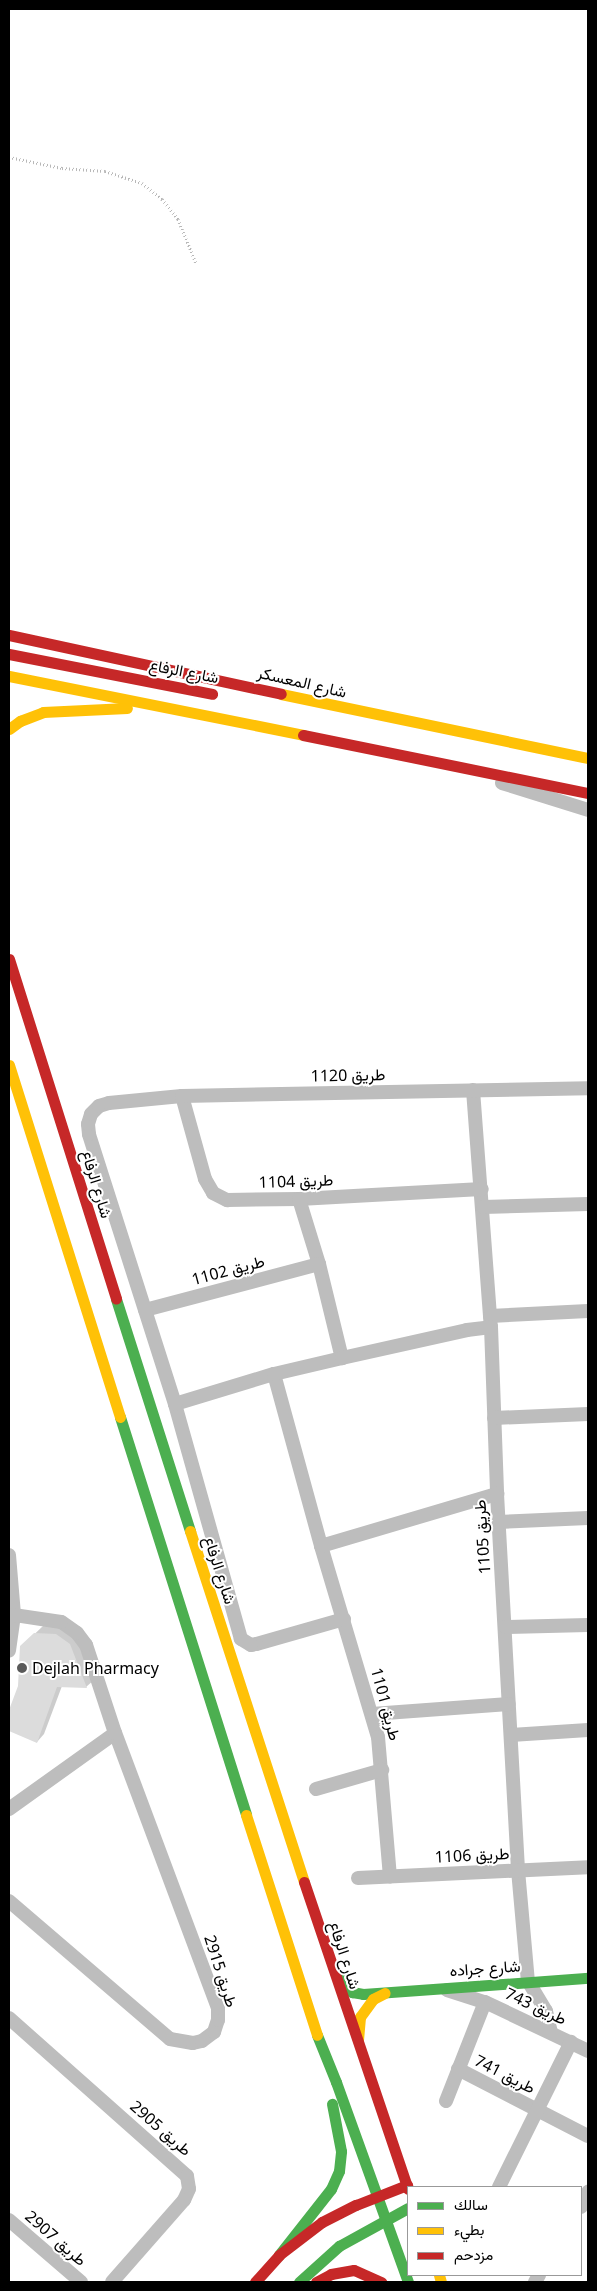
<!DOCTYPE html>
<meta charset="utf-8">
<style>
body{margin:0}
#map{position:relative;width:597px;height:2291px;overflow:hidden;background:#fff;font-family:"Noto Sans",Vazirmatn,sans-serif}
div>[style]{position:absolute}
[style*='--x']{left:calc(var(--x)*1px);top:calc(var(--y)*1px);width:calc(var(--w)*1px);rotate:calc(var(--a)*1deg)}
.shadow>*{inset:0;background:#0003}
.building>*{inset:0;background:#dcdcdc}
.path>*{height:3px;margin-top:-1.5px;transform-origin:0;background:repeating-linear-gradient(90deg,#b8b8b8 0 1px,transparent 0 3.5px)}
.street>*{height:14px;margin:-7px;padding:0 7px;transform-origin:7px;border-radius:7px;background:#bdbdbd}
.fast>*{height:11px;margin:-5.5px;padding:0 5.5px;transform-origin:5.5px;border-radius:5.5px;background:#4caf50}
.slow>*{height:11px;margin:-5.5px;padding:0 5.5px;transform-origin:5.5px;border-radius:5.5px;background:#ffc107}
.jam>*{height:11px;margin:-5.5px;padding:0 5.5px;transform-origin:5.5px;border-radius:5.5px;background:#c62828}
.dots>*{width:14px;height:14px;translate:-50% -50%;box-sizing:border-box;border:2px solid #fff;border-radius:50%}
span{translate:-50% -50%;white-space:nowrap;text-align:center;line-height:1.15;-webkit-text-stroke:4px #fff;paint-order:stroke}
.street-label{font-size:16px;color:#000}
.poi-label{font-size:16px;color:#000}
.left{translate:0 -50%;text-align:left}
.frame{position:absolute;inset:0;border:10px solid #000;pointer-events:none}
.legend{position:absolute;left:407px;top:2186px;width:175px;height:90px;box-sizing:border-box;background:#fff;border:1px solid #999;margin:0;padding:6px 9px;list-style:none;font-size:15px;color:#000}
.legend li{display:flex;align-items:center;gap:10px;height:25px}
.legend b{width:25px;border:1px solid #999}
</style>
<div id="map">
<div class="shadow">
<i style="clip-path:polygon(43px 1626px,64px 1626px,78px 1636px,94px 1680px,86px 1687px,62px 1686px,44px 1734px,37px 1742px,9px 1730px,9px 1714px,20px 1686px,21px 1647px)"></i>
</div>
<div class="building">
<i style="clip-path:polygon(34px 1633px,56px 1634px,70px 1644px,87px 1688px,57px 1687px,37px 1743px,9px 1731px,9px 1710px,18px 1686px,20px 1646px)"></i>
</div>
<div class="path">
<i style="--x:9;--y:157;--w:54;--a:11.7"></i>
<i style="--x:62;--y:168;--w:43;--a:4"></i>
<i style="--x:105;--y:171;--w:39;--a:18"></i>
<i style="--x:142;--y:183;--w:26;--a:39"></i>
<i style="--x:162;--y:199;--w:26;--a:51"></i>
<i style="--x:178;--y:219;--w:48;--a:67.8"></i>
</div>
<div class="street">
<i style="--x:502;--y:783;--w:90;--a:17.4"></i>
<i style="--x:473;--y:1090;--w:238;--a:85.7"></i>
<i style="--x:491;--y:1327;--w:167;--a:87.9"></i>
<i style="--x:497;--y:1494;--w:377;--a:86.8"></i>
<i style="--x:518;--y:1870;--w:111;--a:84.9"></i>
<i style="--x:528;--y:1981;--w:35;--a:59"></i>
<i style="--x:546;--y:2011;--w:22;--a:77"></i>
<i style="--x:182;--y:1096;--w:86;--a:74.5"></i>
<i style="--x:205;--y:1179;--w:16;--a:60"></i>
<i style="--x:213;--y:1193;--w:16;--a:27"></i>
<i style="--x:227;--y:1200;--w:72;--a:-0.8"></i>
<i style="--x:299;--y:1199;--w:183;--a:-3.1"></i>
<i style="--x:299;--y:1199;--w:68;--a:72.9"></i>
<i style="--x:319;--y:1264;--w:97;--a:76.3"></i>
<i style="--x:483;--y:1207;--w:105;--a:-1.6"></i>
<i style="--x:145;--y:1310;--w:180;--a:-14.8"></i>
<i style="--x:490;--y:1316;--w:98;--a:-2.9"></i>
<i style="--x:274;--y:1374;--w:178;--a:74.7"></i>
<i style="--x:321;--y:1546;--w:199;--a:73.4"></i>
<i style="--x:378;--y:1737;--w:140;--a:85.1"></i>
<i style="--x:175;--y:1404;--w:103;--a:-16.9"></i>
<i style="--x:274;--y:1374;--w:70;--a:-13.2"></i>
<i style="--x:342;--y:1358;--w:128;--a:-12.6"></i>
<i style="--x:467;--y:1330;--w:24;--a:-7"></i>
<i style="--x:494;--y:1418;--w:94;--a:-2.4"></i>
<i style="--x:499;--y:1522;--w:89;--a:-2.6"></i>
<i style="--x:321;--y:1546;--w:184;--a:-16.5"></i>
<i style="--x:9;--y:1555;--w:60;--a:85.2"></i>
<i style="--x:14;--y:1615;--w:36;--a:98"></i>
<i style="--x:344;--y:1619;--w:91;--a:164.1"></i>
<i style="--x:256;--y:1644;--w:5;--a:169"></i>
<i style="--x:251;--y:1645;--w:12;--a:-149"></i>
<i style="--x:241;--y:1639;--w:244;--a:-105.7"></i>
<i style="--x:175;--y:1404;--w:283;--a:-107.7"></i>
<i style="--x:89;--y:1134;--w:10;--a:-96"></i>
<i style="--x:88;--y:1124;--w:10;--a:-73"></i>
<i style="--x:91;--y:1114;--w:11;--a:-45"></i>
<i style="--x:99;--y:1106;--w:10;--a:-17"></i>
<i style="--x:109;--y:1103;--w:73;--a:-5.5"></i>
<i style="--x:182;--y:1096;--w:406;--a:-1.1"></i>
<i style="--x:505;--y:1627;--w:83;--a:-1.4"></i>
<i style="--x:372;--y:1714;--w:137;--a:-4.2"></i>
<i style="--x:511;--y:1735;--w:77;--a:-3.7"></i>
<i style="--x:316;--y:1789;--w:69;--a:-16.1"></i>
<i style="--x:9;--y:1809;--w:130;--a:-35.6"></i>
<i style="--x:358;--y:1878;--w:230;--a:-2.7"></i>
<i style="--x:9;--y:1901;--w:212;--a:40.6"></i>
<i style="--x:170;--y:2039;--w:23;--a:10"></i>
<i style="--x:193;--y:2043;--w:9;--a:-13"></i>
<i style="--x:202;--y:2041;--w:15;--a:-37"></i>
<i style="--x:214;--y:2032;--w:13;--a:-72"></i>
<i style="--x:218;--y:2020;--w:12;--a:-90"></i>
<i style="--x:218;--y:2008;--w:294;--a:-110.5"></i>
<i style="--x:115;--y:1733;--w:93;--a:-108.2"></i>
<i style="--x:86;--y:1645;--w:15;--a:-127"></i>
<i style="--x:77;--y:1633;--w:19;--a:-145"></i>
<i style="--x:61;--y:1622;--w:48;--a:-171.5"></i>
<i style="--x:447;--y:1990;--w:40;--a:18"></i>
<i style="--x:485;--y:2002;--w:114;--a:25.4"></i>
<i style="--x:9;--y:2018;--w:238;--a:41.6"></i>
<i style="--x:187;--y:2176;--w:13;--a:81"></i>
<i style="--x:189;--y:2189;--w:12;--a:114"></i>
<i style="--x:184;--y:2200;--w:109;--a:131.3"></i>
<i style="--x:458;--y:2069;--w:146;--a:27.3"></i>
<i style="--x:446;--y:2101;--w:106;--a:-68.5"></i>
<i style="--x:499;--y:2187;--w:162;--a:-63.6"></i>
<i style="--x:581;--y:2207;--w:17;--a:-65"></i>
<i style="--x:9;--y:2220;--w:95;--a:40.7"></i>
<i style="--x:535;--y:2282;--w:8;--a:-60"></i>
</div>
<div class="fast">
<i style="--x:116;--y:1299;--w:244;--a:72.3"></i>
<i style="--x:120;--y:1417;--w:417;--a:72.4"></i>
<i style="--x:336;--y:1972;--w:26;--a:51"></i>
<i style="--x:352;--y:1992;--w:11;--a:10"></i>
<i style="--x:363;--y:1994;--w:226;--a:-4.1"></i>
<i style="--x:317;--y:2035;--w:51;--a:68"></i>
<i style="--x:336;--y:2082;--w:213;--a:70.2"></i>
<i style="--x:279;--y:2255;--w:84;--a:-51.8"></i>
<i style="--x:331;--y:2189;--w:20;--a:-66"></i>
<i style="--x:339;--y:2171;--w:20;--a:-84"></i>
<i style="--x:341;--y:2151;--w:48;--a:-100.8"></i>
<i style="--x:299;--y:2282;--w:54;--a:-42"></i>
<i style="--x:339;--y:2246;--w:79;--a:-28.8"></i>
</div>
<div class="slow">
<i style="--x:9;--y:676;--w:300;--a:11.3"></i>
<i style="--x:281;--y:694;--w:314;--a:11.8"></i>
<i style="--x:9;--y:729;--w:14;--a:-36"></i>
<i style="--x:20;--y:721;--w:25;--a:-21"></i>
<i style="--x:43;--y:712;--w:84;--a:-2.7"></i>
<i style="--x:9;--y:1065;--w:369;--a:72.5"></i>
<i style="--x:190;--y:1531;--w:369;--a:72"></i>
<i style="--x:246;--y:1815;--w:231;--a:72.1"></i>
<i style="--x:358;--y:2040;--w:23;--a:-85"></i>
<i style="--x:360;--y:2017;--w:22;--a:-54"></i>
<i style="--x:373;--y:1999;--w:13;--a:-27"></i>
<i style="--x:439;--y:2275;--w:7;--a:74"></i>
</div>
<div class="jam">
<i style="--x:9;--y:635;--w:278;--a:12.2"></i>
<i style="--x:9;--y:654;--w:207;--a:11.1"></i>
<i style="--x:303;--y:735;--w:291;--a:11.5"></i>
<i style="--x:9;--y:959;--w:356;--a:72.5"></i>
<i style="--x:304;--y:1882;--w:324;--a:71.3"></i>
<i style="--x:255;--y:2282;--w:36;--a:-48"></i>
<i style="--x:279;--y:2255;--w:54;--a:-37.5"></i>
<i style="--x:322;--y:2222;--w:38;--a:-27"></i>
<i style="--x:356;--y:2205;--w:55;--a:-21.4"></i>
<i style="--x:316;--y:2282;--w:17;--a:-28"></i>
<i style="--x:331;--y:2274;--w:23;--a:-10"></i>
<i style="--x:354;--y:2270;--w:30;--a:24"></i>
</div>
<div class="dots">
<i style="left:22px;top:1668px;background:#595959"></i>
</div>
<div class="street-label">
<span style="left:184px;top:671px;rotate:11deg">شارع الرفاع</span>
<span style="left:302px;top:682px;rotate:13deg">شارع المعسكر</span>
<span style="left:348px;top:1075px;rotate:-1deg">طريق 1120</span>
<span style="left:296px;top:1181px;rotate:-2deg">طريق 1104</span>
<span style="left:97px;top:1184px;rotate:73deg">شارع الرفاع</span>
<span style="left:228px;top:1270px;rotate:-15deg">طريق 1102</span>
<span style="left:482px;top:1537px;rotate:-94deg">طريق 1105</span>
<span style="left:220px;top:1570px;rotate:72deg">شارع الرفاع</span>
<span style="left:386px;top:1704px;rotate:75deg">طريق 1101</span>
<span style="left:472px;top:1855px;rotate:-3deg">طريق 1106</span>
<span style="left:345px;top:1955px;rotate:72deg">شارع الرفاع</span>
<span style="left:485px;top:1968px;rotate:-4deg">شارع جراده</span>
<span style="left:221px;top:1971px;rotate:72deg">طريق 2915</span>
<span style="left:536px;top:2006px;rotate:25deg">طريق 743</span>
<span style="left:505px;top:2074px;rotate:27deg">طريق 741</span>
<span style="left:161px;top:2128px;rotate:41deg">طريق 2905</span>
<span style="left:56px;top:2238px;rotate:41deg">طريق 2907</span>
</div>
<div class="poi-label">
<span class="left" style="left:32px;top:1668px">Dejlah Pharmacy</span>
</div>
<div class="frame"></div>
<ul class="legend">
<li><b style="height:6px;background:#4caf50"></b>سالك</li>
<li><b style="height:6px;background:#ffc107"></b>بطيء</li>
<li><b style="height:6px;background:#c62828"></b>مزدحم</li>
</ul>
</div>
